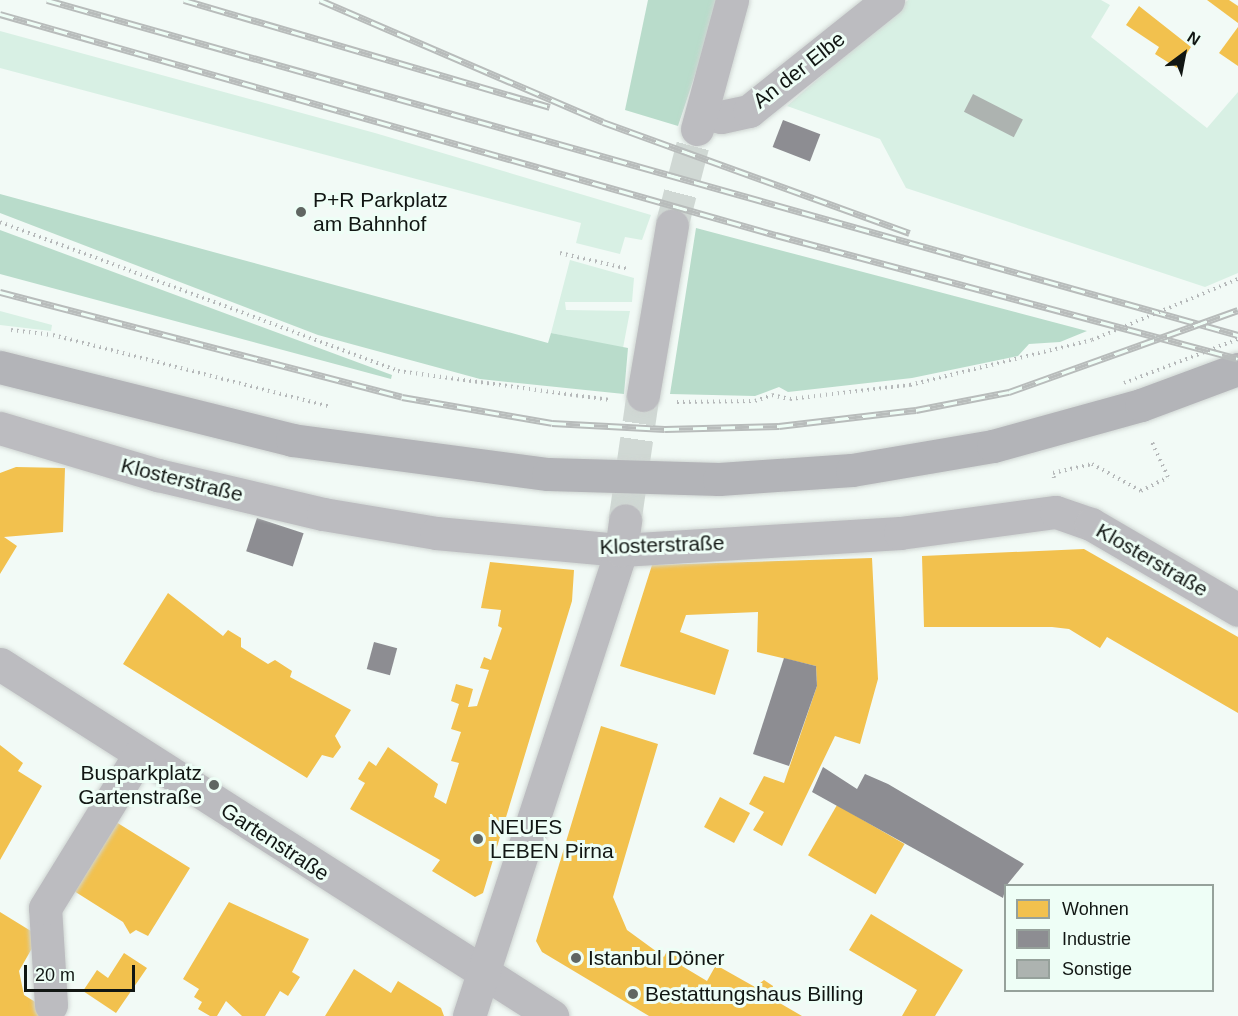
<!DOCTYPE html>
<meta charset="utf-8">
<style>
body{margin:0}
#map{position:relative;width:1238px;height:1016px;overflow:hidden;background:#f2faf6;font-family:Arial,sans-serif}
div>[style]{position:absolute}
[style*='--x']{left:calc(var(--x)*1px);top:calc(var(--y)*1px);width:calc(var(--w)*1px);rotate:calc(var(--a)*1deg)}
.green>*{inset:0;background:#d8f0e4}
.forest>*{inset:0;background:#b9dccb}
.homes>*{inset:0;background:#f2c14e;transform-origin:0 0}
.industry>*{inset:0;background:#8d8d92;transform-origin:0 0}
.building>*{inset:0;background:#adb3b0;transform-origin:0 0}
.minor-tunnel>*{height:33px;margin-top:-16.5px;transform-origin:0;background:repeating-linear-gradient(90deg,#d0d8d4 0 33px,transparent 0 49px)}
.path>*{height:4px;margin-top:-2px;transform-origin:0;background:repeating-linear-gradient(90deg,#b6b9ba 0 1.5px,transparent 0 6px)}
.roads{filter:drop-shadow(0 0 2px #cfd5d2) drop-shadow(0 0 2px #cfd5d2)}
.minor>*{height:33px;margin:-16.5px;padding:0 16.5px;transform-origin:16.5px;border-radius:16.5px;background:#bcbcc0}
.major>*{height:33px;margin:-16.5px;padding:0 16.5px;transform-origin:16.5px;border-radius:16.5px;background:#b3b4b8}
.rail>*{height:7px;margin-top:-3.5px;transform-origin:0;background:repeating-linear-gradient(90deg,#eefef6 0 14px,#b8bcbb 0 28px);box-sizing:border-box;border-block:2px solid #b8bcbb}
.path-bridge>*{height:4px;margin-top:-2px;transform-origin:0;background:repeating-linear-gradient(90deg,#b6b9ba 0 1.5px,transparent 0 6px)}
.dots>*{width:16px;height:16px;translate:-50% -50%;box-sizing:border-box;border:3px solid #eefef6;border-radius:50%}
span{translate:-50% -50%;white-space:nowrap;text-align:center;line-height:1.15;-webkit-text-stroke:6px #eefef6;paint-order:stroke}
.street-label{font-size:21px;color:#111613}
.poi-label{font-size:21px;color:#111613}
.left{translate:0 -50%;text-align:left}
.right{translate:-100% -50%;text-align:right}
.legend{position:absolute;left:1004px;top:884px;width:210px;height:108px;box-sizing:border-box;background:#eefef6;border:2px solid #96a19b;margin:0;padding:8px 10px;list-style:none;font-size:18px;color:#111613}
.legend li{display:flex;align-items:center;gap:12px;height:30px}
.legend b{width:30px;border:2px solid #96a19b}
.north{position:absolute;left:1154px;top:24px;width:60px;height:60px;-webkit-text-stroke:4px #eefef6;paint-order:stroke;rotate:32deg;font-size:16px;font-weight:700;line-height:24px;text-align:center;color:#111613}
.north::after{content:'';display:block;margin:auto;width:21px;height:27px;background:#111613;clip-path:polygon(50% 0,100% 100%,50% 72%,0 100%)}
.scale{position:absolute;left:24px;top:965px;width:111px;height:27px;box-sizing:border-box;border:3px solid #111613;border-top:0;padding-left:8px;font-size:18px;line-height:21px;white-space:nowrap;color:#111613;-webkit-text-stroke:4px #eefef6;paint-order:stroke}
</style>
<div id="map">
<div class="green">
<i style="clip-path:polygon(908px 0,1101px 0,1110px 5px,1091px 37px,1207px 128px,1238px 92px,1238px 273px,1205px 287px,906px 188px,880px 139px,787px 106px)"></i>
<i style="clip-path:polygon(0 31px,375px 133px,651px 215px,642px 240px,625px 237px,620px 254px,576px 243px,581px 223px,0 68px)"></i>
<i style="clip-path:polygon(570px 260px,634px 278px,632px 302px,565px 302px,566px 310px,630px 311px,623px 348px,551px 333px)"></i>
<i style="clip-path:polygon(0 311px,52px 325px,51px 331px,0 325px)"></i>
</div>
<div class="forest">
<i style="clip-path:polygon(648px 0,720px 0,678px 126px,625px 110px)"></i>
<i style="clip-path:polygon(0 194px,548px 343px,551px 333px,628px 348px,624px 394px,480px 379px,318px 335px,0 213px)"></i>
<i style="clip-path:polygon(696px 228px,1087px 331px,1060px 342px,1029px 344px,1018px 356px,912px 378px,788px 392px,779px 387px,755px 396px,670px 394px)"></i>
<i style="clip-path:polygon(0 230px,392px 375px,391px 379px,0 274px)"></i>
</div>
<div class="homes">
<i style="clip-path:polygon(1207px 0,1229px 0,1238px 6px,1238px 23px)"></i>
<i style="clip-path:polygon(1139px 6px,1191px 47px,1177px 68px,1155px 54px,1159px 47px,1126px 25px)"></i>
<i style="clip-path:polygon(1238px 27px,1238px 66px,1219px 53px)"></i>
<i style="clip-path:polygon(16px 467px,65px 468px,63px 532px,4px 537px,17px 546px,0 574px,0 473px)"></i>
<i style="clip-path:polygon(1084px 549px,1238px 637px,1238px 713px,1107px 637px,1100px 648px,1069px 629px,1052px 627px,924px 627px,922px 556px)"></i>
<i style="clip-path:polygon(872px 558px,878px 679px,860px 744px,835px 736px,782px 846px,753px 830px,764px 812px,749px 804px,764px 776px,784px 783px,817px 686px,816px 666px,757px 652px,758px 612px,686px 615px,680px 632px,729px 650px,715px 695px,620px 666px,652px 565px)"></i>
<i style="clip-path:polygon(490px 562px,574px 570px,572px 601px,533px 728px,483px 893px,475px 897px,432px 871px,440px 860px,350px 809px,365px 783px,358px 779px,369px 761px,376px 766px,388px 747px,438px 784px,434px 797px,446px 804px,459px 763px,451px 761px,461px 732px,451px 729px,459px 704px,451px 701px,456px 684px,473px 689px,468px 707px,477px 706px,489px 670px,480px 668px,484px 657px,491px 660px,502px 628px,498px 626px,501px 610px,481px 608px)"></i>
<i style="clip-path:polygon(168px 593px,223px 636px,228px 630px,241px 638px,241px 647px,268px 664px,275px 660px,292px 671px,290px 677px,351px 710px,335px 736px,341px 747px,333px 758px,322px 755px,307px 778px,123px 664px)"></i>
<i style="clip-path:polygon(601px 726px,658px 744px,613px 897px,627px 930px,664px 957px,668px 949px,687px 958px,682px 966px,707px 981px,716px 965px,755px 987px,764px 980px,773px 986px,771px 998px,802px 1016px,649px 1016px,542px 952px,536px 941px)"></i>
<i style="clip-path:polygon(0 745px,23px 763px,18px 771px,42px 786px,0 860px)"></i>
<i style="left:720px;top:797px;width:34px;height:34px;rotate:28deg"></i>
<i style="left:837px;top:805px;width:78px;height:58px;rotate:30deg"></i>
<i style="clip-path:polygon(116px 822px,190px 868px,148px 936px,136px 930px,130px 934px,123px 922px,74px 891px)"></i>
<i style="clip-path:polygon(229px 902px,309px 939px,292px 972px,300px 977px,288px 996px,280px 991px,265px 1016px,242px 1016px,226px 1001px,217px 1016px,210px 1016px,198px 1009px,202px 1002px,194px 997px,199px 989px,183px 979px)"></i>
<i style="clip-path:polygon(0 912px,39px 936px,19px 971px,24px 995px,58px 1016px,0 1016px)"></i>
<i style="clip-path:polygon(871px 914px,963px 970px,935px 1016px,902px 1016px,917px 990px,849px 950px)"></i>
<i style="clip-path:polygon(124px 953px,147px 968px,116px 1013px,83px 991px,97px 970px,108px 978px)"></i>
<i style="clip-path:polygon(354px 969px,391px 993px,398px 981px,441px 1008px,444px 1016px,325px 1016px)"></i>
</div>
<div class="industry">
<i style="left:783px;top:120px;width:40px;height:29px;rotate:21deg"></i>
<i style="left:257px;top:518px;width:49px;height:35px;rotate:18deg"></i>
<i style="left:374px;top:642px;width:24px;height:28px;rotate:15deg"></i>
<i style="clip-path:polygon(784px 658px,816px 666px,817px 686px,789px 766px,753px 754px)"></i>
<i style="clip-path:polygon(823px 767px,857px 789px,865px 774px,888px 784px,1024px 864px,1006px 886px,1003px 898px,812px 792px)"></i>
</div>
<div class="building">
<i style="left:973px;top:94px;width:56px;height:20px;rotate:27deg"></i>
</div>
<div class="minor-tunnel">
<i style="--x:672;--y:225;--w:99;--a:-75.4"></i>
<i style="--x:625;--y:520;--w:126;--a:-81.8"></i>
</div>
<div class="path">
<i style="--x:0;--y:222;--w:425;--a:20.5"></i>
<i style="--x:398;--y:371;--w:214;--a:7.8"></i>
<i style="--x:560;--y:253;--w:71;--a:13.1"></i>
<i style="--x:11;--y:330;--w:42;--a:6.8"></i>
<i style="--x:53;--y:335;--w:284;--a:14.5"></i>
<i style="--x:677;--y:402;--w:78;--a:-0.7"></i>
<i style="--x:755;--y:401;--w:18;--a:-19"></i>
<i style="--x:772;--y:395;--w:18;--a:13"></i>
<i style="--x:790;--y:399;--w:121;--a:-6.7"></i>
<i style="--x:910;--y:385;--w:187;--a:-13.9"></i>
<i style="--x:1054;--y:478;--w:5;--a:-101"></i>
<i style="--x:1053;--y:473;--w:40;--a:-13"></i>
<i style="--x:1092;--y:464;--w:56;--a:28.9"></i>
<i style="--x:1141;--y:491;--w:30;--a:-27"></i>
<i style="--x:1168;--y:477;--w:41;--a:-114.7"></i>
</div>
<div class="roads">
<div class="minor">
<i style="--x:702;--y:113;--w:19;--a:12"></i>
<i style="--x:721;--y:117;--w:29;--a:-12"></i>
<i style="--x:749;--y:111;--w:178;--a:-38.6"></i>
<i style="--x:697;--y:129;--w:134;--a:-74.8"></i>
<i style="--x:643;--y:395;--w:172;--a:-80.3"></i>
<i style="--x:0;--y:428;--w:165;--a:16.6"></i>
<i style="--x:158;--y:475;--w:170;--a:13.3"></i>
<i style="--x:323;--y:514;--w:115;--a:9.5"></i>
<i style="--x:436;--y:533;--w:186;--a:5.3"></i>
<i style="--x:621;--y:550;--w:280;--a:-3.5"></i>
<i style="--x:900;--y:533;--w:157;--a:-7.7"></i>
<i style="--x:1056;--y:512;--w:37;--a:19"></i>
<i style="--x:1091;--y:524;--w:170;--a:30.3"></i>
<i style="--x:0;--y:664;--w:655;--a:32.52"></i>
<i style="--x:51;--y:1005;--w:97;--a:-93.5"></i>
<i style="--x:45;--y:908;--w:180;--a:-58.4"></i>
<i style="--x:469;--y:1016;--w:490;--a:-71.9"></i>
<i style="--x:621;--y:550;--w:30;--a:-82"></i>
</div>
<div class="major">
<i style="--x:0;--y:367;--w:301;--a:14"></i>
<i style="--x:292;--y:440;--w:258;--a:7.6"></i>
<i style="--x:548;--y:474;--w:171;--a:1.7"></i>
<i style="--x:719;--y:479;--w:133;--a:-3.9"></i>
<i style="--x:852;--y:470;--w:143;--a:-9.7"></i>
<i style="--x:993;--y:446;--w:154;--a:-15.5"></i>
<i style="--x:1141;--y:405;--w:103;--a:-20.4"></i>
</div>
</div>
<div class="rail">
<i style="--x:47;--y:0;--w:1237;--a:15.71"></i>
<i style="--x:184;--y:0;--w:381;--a:16.3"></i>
<i style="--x:320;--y:0;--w:308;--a:23.3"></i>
<i style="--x:603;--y:122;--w:326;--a:19.9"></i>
<i style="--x:0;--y:14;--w:807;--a:15.9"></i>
<i style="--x:776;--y:235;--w:478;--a:15"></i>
<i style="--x:0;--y:292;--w:415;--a:14.6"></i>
<i style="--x:402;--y:397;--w:152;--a:9.8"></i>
<i style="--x:552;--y:423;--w:113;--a:3"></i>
<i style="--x:665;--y:429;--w:114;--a:-1.5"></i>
<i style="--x:779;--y:426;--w:138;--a:-6.7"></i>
<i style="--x:916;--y:410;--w:95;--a:-11"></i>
<i style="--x:1009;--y:392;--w:243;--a:-19.7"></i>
</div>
<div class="path-bridge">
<i style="--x:1092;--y:340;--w:158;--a:-22.7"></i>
<i style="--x:1124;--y:383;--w:122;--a:-21.1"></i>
</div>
<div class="dots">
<i style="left:301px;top:212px;background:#606662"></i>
<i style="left:214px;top:785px;background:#606662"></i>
<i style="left:478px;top:839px;background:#606662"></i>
<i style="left:576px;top:958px;background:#606662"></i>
<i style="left:633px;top:994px;background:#606662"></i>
</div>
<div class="street-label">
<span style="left:799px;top:70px;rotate:-38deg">An der Elbe</span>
<span style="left:182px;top:480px;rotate:14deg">Klosterstraße</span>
<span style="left:662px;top:545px;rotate:-2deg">Klosterstraße</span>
<span style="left:1152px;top:560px;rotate:30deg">Klosterstraße</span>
<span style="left:275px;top:842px;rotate:33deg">Gartenstraße</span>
</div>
<div class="poi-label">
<span class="left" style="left:313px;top:212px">P+R Parkplatz<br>am Bahnhof</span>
<span class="right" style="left:202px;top:785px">Busparkplatz<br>Gartenstraße</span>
<span class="left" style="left:490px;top:839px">NEUES<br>LEBEN Pirna</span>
<span class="left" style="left:588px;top:958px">Istanbul Döner</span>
<span class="left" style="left:645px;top:994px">Bestattungshaus Billing</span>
</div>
<ul class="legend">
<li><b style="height:16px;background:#f2c14e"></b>Wohnen</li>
<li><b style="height:16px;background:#8d8d92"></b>Industrie</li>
<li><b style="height:16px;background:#adb3b0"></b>Sonstige</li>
</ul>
<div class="north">N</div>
<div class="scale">20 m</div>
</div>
